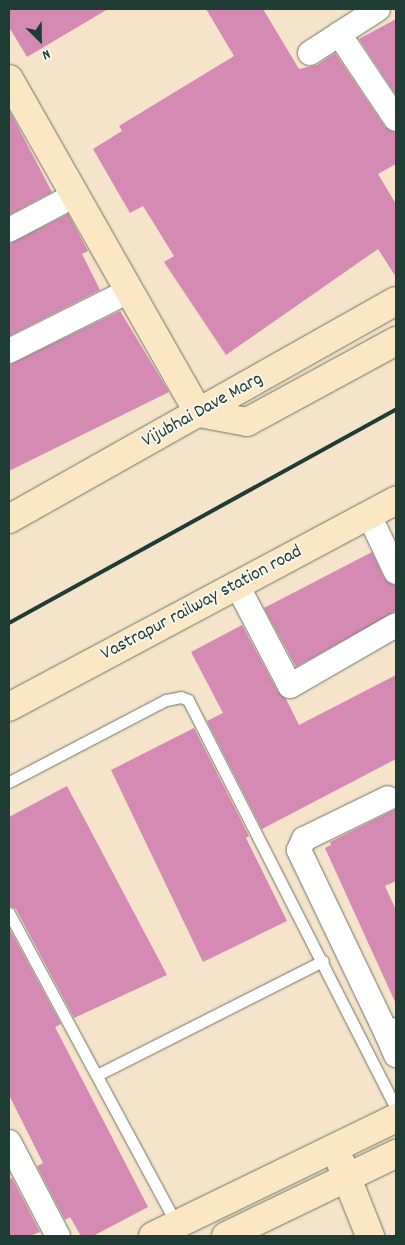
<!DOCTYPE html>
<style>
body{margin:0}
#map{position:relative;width:405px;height:1245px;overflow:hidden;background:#f5e3ca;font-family:Dekko,sans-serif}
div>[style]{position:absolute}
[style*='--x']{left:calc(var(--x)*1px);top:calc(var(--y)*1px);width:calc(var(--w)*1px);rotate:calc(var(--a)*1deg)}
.building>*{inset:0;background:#d48ab3}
.roads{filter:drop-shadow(0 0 1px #6a7768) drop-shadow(0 0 1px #6a7768)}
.lane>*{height:11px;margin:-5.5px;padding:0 5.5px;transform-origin:5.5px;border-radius:5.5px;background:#fff}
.street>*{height:24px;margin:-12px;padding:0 12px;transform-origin:12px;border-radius:12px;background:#fff}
.secondary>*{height:28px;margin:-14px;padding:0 14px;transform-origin:14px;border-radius:14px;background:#fbe7c3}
.rail>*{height:4px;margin:-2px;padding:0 2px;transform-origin:2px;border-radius:2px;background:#1f3d34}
span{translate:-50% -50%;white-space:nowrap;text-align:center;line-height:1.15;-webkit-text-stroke:4px #fbf7ec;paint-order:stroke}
.street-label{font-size:19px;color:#1f3d34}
.frame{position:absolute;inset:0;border:10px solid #1f3d34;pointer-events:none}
.north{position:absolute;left:15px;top:15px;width:50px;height:50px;-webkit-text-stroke:4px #fbf7ec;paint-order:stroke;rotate:157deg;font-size:14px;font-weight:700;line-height:20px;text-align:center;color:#1f3d34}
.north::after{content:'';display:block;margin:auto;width:18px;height:22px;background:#1f3d34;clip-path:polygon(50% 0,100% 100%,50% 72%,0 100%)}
</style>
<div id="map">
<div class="building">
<i style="clip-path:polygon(9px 9px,108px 9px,27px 57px,9px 27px)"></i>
<i style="clip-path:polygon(206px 9px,263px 9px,299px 69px,317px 65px,335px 53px,385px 127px,396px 133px,396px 164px,378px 174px,396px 204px,396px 277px,378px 249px,226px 355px,164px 262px,174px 256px,143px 206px,130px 213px,93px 149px,122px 131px,119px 126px,234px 56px)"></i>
<i style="clip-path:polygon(396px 19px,396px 95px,359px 39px)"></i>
<i style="clip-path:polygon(9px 110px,52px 192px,9px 215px)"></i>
<i style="clip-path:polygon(68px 214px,88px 251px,82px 254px,100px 290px,9px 336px,9px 244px)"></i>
<i style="clip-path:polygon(120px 311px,169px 392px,9px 471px,9px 365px)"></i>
<i style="clip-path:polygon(372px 552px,384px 578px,396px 586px,396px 611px,296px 667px,264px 608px)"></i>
<i style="clip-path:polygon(242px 625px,278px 692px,286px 699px,299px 725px,396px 675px,396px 759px,262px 829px,207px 721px,223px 713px,191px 652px)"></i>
<i style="clip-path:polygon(194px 728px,249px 836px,246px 838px,287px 921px,203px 962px,111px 770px)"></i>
<i style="clip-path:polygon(67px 786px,167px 975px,74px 1018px,16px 909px,9px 906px,9px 817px)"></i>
<i style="clip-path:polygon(396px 809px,396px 881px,385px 886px,396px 910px,396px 1004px,325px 848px,331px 845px,330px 842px)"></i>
<i style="clip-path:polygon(9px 928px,61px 1024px,55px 1027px,148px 1207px,93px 1236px,81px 1236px,70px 1217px,65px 1220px,37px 1166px,43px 1163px,9px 1095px)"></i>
<i style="clip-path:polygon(12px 1178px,40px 1232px,30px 1236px,9px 1236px,9px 1179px)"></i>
</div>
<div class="roads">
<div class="lane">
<i style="--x:9;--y:782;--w:177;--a:-27.6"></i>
<i style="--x:166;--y:700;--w:15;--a:-11"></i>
<i style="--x:181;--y:697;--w:8;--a:23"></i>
<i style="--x:188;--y:700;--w:458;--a:63"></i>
<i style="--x:9;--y:913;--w:354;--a:61.7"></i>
<i style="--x:97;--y:1075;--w:253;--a:-26.8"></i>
</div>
<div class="street">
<i style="--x:339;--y:34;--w:102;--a:56.2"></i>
<i style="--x:310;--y:53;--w:81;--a:-32.9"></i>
<i style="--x:9;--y:230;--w:75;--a:-27.9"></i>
<i style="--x:9;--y:351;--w:134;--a:-26.6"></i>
<i style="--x:369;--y:515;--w:63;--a:64.7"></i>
<i style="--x:237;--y:585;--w:114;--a:62.3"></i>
<i style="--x:290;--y:686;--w:122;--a:-29.9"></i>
<i style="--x:396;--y:1030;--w:10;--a:156"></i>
<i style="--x:387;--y:1034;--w:23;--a:67"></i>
<i style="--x:387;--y:1034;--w:204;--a:-115.6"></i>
<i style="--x:299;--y:850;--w:12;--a:-66"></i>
<i style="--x:304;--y:839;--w:93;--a:-26"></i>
<i style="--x:9;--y:1142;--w:106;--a:62.5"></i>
</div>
<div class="secondary">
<i style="--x:9;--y:79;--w:384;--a:60.4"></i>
<i style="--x:199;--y:413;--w:49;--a:10.6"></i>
<i style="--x:247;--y:422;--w:170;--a:-28.5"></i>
<i style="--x:9;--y:519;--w:444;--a:-29.4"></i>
<i style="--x:9;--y:707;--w:439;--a:-28.1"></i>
<i style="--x:341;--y:1163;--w:79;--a:68.3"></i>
<i style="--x:153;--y:1236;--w:270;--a:-25.9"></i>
<i style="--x:226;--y:1236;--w:189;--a:-25.8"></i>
</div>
</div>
<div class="rail">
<i style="--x:9;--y:623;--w:442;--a:-28.9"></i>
</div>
<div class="street-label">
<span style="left:203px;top:411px;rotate:-29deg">Vijubhai Dave Marg</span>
<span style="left:202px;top:604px;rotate:-28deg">Vastrapur railway station road</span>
</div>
<div class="frame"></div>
<div class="north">N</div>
</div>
